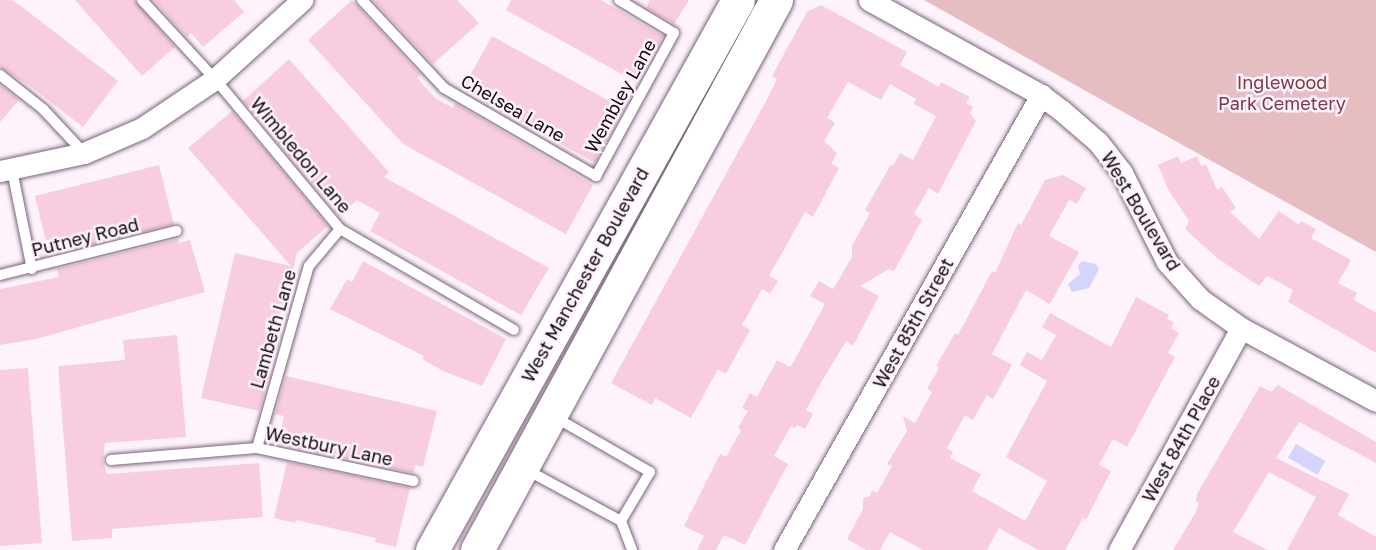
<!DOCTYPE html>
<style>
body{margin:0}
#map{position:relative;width:1376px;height:550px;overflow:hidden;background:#fef3fd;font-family:"Golos Text",sans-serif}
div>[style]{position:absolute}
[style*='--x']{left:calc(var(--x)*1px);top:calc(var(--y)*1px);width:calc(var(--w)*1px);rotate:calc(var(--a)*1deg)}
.green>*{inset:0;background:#e6bdc1}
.water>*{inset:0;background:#d4d5fd;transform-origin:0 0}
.building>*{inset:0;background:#f9cde0;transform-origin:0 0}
.roads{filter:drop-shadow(0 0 2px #7a6379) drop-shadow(0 0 2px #7a6379)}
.lane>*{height:10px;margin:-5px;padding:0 5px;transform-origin:5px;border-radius:5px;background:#fff}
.street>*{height:21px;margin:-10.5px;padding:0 10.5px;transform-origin:10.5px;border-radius:10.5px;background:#fff}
.primary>*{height:33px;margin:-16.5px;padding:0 16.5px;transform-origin:16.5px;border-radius:16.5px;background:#fff}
span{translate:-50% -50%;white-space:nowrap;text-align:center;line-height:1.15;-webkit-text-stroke:5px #fef3fd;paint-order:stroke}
.park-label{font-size:18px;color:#7e3743}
.street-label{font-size:18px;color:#120911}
</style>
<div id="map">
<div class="green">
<i style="clip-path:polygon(924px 0,1376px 0,1376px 252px,1125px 113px)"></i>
</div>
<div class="water">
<i style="clip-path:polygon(1082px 261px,1096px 264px,1099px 269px,1089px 288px,1072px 292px,1068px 284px,1080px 274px,1078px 266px)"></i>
<i style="left:1296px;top:444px;width:34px;height:16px;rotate:30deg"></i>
</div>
<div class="building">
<i style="clip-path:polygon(0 0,12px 0,21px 6px,118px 81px,83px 127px,30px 86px,0 67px)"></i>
<i style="clip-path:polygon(75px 0,134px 0,175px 47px,142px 76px)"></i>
<i style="clip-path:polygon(153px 0,234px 0,244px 12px,203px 47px,191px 33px,187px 37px)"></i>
<i style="clip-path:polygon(352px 0,421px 75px,417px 78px,435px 98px,453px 108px,455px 103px,593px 185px,566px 234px,403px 144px,308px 40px)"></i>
<i style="clip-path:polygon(373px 0,457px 0,479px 23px,433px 64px)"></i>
<i style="clip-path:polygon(511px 0,601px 0,663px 36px,638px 83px,506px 10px)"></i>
<i style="clip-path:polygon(649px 0,689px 0,674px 24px,647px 8px)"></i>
<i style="clip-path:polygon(821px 5px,907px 52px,900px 65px,939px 87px,941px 82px,970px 97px,966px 103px,973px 107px,970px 113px,976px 121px,938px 194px,929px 188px,914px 214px,922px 220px,894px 271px,889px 269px,860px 286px,879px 296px,853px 346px,846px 341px,822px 381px,806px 410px,813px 414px,805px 429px,797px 425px,795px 428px,791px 426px,774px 456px,788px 464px,745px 545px,724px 535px,716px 550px,697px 550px,704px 536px,684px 526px,720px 454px,726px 457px,741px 430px,738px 428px,748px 411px,742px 408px,750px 393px,757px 397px,777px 360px,790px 367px,794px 361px,825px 304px,810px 296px,819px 281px,833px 289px,837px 283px,852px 257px,852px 246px,870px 213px,865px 210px,891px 164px,893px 166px,900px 153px,913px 160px,936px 116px,914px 104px,916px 99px,890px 84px,881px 100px,848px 82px,827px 118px,835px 123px,824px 141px,837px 153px,831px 164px,839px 168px,813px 217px,805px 212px,769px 276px,778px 281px,770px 294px,762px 289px,742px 325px,750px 330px,726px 374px,718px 369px,691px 418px,655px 398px,652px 405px,611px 383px,766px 101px,777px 79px,772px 76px,807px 12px)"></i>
<i style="left:492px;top:36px;width:151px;height:61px;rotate:29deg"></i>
<i style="clip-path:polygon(289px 59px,389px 172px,384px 177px,549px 268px,521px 315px,370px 231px,380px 213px,357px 200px,339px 216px,243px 101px)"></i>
<i style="clip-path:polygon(0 85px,19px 100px,0 122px)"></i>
<i style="clip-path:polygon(232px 111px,328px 226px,297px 253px,290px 284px,287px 283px,266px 372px,270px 373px,259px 411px,201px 398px,235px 253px,291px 266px,188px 148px)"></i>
<i style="clip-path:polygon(1178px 156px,1181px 163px,1197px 156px,1201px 166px,1206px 164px,1217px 190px,1222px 187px,1236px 208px,1230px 212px,1259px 239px,1279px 211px,1299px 225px,1301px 221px,1316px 229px,1311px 238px,1351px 260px,1338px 283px,1357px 293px,1354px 300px,1376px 313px,1376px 353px,1288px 302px,1293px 290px,1267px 276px,1259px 286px,1217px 258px,1185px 229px,1189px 221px,1169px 191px,1158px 165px)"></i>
<i style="left:159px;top:165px;width:61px;height:128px;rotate:76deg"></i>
<i style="clip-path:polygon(1063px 175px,1086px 188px,1077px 204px,1069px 200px,1049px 236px,1079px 252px,1050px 304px,1026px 290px,992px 354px,1012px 365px,993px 399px,987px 395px,973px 420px,965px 415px,947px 448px,953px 452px,950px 458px,981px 474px,972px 491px,1025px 521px,1047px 481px,1006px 457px,1047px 381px,1020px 365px,1027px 352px,1042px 360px,1056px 335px,1042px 327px,1050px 313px,1111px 347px,1136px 297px,1169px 315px,1167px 319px,1174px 322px,1171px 328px,1179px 333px,1168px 353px,1175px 357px,1127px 447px,1113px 439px,1099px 465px,1111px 471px,1086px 520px,1083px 518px,1065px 550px,1038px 550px,999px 528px,987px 550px,923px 550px,890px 532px,880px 550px,866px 550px,847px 539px,863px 509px,863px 498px,870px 496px,872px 490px,877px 493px,892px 466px,887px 464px,907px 431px,903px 416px,915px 423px,932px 392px,927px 389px,939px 368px,936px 366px,955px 333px,958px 335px,992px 271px,995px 273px,1018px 223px,1021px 225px,1045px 180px)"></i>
<i style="clip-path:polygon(178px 239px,179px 243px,190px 240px,205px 292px,36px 339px,0 345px,0 289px,59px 277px,57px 269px)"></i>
<i style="clip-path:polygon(363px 261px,506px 339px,482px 386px,443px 371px,422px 359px,424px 356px,330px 309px,347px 279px,352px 282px)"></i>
<i style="clip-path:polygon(177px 335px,186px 437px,105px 443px,103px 460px,107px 474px,259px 463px,263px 517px,112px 529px,112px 538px,72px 541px,58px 366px,125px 360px,123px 340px)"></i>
<i style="clip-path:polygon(28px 368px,42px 543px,0 546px,0 370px)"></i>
<i style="clip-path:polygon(286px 376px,437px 411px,423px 467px,415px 465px,414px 473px,290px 447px,293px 436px,280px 434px,284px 416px,275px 414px)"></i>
<i style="clip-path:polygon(1278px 385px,1376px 442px,1376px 463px,1299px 422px,1276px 458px,1349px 494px,1338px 515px,1376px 537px,1376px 550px,1287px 550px,1316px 497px,1269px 472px,1233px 532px,1268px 550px,1173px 550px,1196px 512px,1199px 503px,1196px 501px,1197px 494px,1260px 386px,1271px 392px)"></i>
<i style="clip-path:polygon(287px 462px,410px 488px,396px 547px,375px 542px,376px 538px,296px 520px,295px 523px,274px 518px)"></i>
</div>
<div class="roads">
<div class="lane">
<i style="--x:142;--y:0;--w:108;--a:47.3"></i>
<i style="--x:215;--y:79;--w:195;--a:50.2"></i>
<i style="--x:340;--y:229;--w:201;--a:30.1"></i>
<i style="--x:362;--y:0;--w:120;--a:47"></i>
<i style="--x:444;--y:88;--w:176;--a:30.1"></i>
<i style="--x:596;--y:176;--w:163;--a:-61.4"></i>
<i style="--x:674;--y:33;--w:64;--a:-149"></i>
<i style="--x:0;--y:75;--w:55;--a:38.3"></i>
<i style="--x:43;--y:109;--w:60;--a:47"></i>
<i style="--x:12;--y:170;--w:101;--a:78.6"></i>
<i style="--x:0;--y:275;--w:182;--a:-14"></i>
<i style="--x:553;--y:416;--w:112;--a:30"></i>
<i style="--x:650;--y:472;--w:57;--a:120.6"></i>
<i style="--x:257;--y:448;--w:189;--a:-74.1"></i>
<i style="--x:309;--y:266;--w:48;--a:-50"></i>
<i style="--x:111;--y:460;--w:146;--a:-4.7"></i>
<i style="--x:257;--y:448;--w:160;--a:11.9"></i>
<i style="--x:525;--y:469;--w:109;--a:28.4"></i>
<i style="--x:621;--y:521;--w:31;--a:69"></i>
</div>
<div class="street">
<i style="--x:869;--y:0;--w:196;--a:28.9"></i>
<i style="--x:1041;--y:95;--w:25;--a:37"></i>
<i style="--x:1061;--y:110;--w:49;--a:40.9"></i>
<i style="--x:1098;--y:142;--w:39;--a:52"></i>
<i style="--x:1122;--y:173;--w:100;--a:63.2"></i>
<i style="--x:1167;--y:262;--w:50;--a:48.3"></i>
<i style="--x:1200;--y:299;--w:50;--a:35.3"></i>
<i style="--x:1241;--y:328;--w:153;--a:28.4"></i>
<i style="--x:0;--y:171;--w:86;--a:-12.1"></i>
<i style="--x:84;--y:153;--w:63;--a:-23.3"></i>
<i style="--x:142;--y:128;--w:88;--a:-33.9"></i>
<i style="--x:215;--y:79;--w:118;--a:-42.2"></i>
<i style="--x:784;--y:550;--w:523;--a:-60.54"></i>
<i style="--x:1119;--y:550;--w:253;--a:-61.2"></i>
</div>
<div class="primary">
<i style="--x:432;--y:550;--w:629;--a:-60.91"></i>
<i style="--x:477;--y:550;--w:626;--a:-61.47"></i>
</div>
</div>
<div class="park-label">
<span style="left:1282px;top:93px">Inglewood<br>Park Cemetery</span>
</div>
<div class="street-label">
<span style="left:620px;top:96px;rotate:-61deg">Wembley Lane</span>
<span style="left:513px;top:108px;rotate:30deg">Chelsea Lane</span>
<span style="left:301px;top:155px;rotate:50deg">Wimbledon Lane</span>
<span style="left:1141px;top:211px;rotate:59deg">West Boulevard</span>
<span style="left:85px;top:237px;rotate:-14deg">Putney Road</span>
<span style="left:585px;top:275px;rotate:-61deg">West Manchester Boulevard</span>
<span style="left:913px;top:323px;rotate:-61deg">West 85th Street</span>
<span style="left:273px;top:329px;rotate:-74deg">Lambeth Lane</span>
<span style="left:1181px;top:439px;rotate:-61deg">West 84th Place</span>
<span style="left:329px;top:446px;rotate:12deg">Westbury Lane</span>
</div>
</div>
